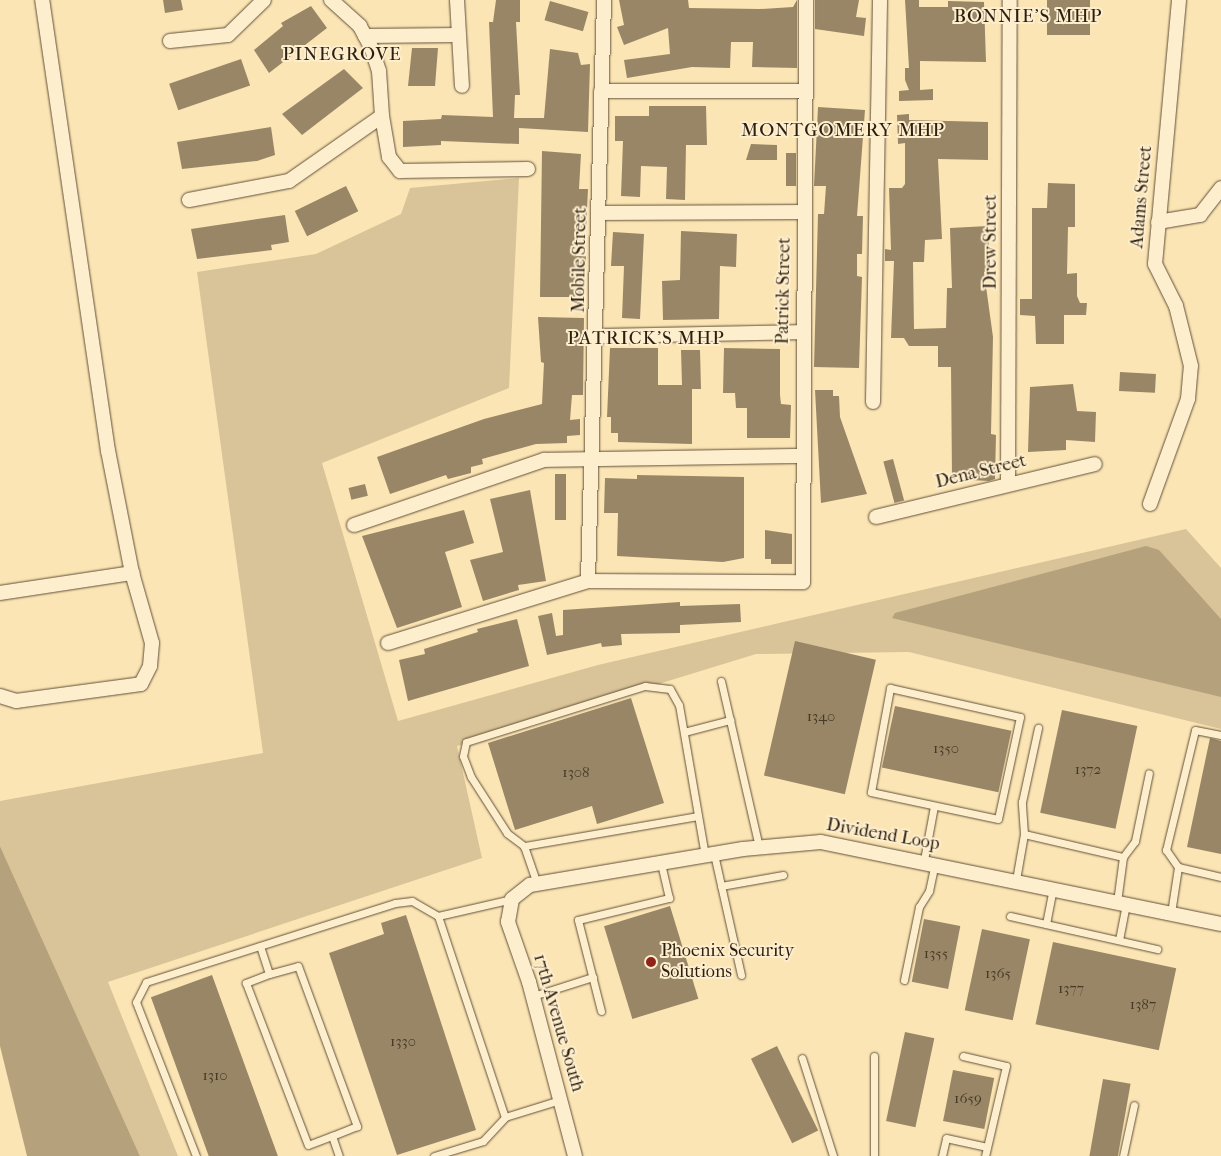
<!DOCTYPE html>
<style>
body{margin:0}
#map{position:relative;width:1221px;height:1156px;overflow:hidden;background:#fce5b4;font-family:"IM FELL French Canon",serif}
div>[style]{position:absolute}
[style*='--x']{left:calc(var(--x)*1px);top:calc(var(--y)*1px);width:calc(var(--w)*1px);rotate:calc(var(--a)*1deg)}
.green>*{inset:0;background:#d9c398}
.water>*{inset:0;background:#b5a27d}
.building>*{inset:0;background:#988666;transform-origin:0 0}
.roads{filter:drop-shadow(0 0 1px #60503a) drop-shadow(0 0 1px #60503a)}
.lane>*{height:7px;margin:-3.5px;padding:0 3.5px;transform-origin:3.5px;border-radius:3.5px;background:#fdeece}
.street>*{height:14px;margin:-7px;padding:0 7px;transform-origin:7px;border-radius:7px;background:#fdeece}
.dots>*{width:14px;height:14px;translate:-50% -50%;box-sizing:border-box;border:2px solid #fdeece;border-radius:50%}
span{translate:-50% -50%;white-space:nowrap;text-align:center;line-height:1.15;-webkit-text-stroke:4px #fdeece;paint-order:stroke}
.number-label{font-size:15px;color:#473926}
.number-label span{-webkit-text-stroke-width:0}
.street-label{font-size:18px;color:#2c1f11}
.poi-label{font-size:18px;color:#2c1f11}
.left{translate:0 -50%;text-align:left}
.neighbourhood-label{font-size:19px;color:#2c1f11;letter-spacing:1px}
</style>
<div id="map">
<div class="green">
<i style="clip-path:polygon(519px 178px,509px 388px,322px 463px,398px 721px,598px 665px,1186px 529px,1221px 568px,1221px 729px,909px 652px,756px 654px,457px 746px,482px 858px,108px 982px,178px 1156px,140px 1156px,0 846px,0 801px,263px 753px,197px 272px,316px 254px,401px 214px,410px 188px)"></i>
</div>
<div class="water">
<i style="clip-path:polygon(1146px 546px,1159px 550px,1221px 619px,1221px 697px,892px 618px,895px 613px)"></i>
<i style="clip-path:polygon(0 846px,140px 1156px,27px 1156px,0 1046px)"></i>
</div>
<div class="building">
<i style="clip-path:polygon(163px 0,181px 0,183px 10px,165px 13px)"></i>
<i style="clip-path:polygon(496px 0,520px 0,520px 22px,516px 22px,520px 95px,515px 95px,514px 118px,544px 118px,550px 49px,578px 53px,581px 65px,590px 64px,588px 132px,519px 128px,519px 144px,441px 141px,441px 145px,403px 147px,403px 121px,441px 119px,442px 115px,493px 117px,489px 22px,493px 22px)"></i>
<i style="clip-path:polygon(619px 0,688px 0,689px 8px,760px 9px,793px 7px,797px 0,797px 68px,752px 67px,753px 42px,731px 42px,730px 68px,692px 67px,627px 78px,624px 60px,670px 54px,668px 28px,624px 45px,617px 27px,624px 25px)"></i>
<i style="clip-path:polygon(815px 0,859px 0,856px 17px,866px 18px,864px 36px,815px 29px)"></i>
<i style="clip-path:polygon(905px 0,919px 0,919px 7px,948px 7px,948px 1px,984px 2px,986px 62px,920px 61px,920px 90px,933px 89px,933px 100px,899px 101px,899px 91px,909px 90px,905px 80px,905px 68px,909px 68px)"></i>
<i style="left:1047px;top:0;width:43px;height:35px"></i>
<i style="left:550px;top:1px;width:40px;height:20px;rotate:16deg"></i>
<i style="clip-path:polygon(311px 6px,327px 28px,269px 73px,254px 50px,283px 26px,281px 23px)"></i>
<i style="clip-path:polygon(412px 48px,438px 48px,435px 86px,408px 86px)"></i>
<i style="left:241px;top:59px;width:28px;height:76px;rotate:71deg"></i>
<i style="clip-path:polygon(344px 69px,363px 88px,302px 135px,282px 114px)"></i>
<i style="clip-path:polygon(649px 106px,706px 106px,707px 145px,686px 145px,685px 200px,666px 199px,667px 167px,641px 166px,640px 197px,621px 196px,623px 141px,615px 141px,615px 116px,649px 116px)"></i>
<i style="clip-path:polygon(818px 107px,865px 110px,857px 216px,863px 216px,862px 254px,857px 254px,857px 276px,862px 277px,859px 368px,814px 367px,818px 214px,824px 214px,826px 186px,814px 186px)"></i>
<i style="clip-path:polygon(909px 114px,909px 120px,988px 122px,988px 160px,938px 159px,942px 239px,925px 240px,924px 262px,913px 262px,914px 329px,946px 328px,947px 288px,952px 288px,950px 228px,988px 226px,990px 271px,984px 272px,993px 337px,991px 434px,996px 435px,995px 479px,989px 481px,952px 479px,951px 367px,938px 367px,938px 346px,909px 346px,904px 338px,891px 338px,894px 261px,885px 261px,885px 249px,891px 250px,889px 188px,902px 188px,905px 184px,905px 143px,898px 144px,897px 115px)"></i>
<i style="clip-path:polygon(271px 127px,275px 155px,257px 161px,182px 169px,177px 142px)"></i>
<i style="clip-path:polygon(751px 144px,777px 145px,777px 160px,746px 160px)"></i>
<i style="clip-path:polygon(542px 151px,581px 154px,579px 189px,588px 189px,586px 230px,576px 230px,576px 256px,586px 256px,584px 297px,540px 297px)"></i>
<i style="left:786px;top:153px;width:10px;height:33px"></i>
<i style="clip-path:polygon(1048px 183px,1075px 184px,1075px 227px,1068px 227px,1067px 274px,1077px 273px,1077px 296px,1080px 303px,1087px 303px,1086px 315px,1064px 315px,1064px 344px,1036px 344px,1035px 316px,1020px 315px,1020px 299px,1032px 299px,1032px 208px,1047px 208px)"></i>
<i style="left:346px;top:186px;width:28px;height:57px;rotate:64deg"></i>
<i style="clip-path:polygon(285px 215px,289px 242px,271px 245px,272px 250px,197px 259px,191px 229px)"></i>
<i style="clip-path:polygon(681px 231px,737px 234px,736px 267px,720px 266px,719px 319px,663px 320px,662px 281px,680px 280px)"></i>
<i style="clip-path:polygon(613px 232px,644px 234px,640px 319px,622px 318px,624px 266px,611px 266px)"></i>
<i style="clip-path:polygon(538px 317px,584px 318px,583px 395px,572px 395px,570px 420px,580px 419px,580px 435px,567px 436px,567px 443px,536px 444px,482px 459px,483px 464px,471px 467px,471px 473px,448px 479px,446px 475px,390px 494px,377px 457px,484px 419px,542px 404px,544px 363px,541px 362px)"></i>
<i style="clip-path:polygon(610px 348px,658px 348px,658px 385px,682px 385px,681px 350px,700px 350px,701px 389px,692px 389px,692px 444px,618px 442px,618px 433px,611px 433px,611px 417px,607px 417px)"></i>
<i style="clip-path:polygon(724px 348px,780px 349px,780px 395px,781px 404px,791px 405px,790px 438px,747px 438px,747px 408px,736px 408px,735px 393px,723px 393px)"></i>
<i style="left:1120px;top:372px;width:36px;height:19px;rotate:3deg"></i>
<i style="clip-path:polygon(1073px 384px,1077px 411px,1096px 412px,1095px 442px,1066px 440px,1066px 450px,1028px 452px,1030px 387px)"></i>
<i style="clip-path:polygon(815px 390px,833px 390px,833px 396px,839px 396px,840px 417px,867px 494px,821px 503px)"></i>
<i style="left:893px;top:459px;width:43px;height:10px;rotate:75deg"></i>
<i style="left:555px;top:474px;width:11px;height:46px"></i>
<i style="clip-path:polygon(637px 475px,744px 477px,744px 558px,723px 562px,617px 556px,618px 513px,604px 513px,605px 478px,637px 479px)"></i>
<i style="left:365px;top:484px;width:12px;height:17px;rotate:76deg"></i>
<i style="clip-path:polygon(530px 490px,546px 581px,518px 585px,519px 590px,483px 601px,470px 560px,503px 552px,490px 499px)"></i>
<i style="clip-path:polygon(464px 510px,474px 543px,445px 552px,462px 607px,397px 628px,362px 536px)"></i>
<i style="clip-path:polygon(765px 530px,792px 534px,792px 564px,771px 564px,771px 559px,765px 559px)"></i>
<i style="clip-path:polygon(680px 602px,680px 606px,740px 604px,741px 622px,680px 625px,680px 633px,621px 634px,622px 645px,602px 647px,601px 643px,547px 655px,538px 616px,552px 613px,556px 636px,563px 635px,563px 610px)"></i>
<i style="clip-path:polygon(517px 619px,529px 666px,408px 701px,399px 660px,425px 654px,424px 649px,478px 632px,477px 629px)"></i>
<i style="left:795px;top:641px;width:83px;height:138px;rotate:13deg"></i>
<i style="clip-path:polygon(631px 698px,664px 803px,597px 824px,592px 806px,515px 830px,488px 743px)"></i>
<i style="left:895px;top:706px;width:119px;height:63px;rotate:12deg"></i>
<i style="left:1062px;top:710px;width:77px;height:105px;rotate:12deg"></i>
<i style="clip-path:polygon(1210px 738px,1221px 741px,1221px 854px,1187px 847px)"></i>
<i style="left:670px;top:906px;width:97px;height:69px;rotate:73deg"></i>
<i style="clip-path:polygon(406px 915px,476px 1130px,397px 1155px,329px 953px,384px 934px,381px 923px)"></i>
<i style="left:924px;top:919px;width:37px;height:64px;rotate:11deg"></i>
<i style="left:982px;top:929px;width:49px;height:83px;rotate:12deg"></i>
<i style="left:1053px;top:942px;width:126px;height:84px;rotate:12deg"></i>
<i style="left:212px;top:975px;width:193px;height:65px;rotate:70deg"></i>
<i style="left:905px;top:1032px;width:30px;height:91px;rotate:12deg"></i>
<i style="left:777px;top:1046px;width:94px;height:29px;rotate:64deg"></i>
<i style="left:953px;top:1070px;width:42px;height:52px;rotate:11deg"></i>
<i style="left:1103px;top:1079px;width:28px;height:79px;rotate:10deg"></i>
</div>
<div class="roads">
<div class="lane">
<i style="--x:721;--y:681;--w:170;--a:77.1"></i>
<i style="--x:890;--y:688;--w:133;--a:12.6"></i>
<i style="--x:1020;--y:717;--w:104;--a:102.2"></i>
<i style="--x:998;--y:819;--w:130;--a:-168"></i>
<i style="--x:871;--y:792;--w:106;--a:-79.6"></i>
<i style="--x:684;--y:732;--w:48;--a:-14.6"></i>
<i style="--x:698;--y:816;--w:177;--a:170.2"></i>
<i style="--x:524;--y:846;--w:21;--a:-143"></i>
<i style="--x:507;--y:833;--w:67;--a:-122.7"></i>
<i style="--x:471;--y:777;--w:22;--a:-111"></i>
<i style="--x:463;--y:756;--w:14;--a:-78"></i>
<i style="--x:466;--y:742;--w:188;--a:-17.4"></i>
<i style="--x:645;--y:686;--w:25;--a:7"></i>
<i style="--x:670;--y:689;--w:18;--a:61"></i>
<i style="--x:679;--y:705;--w:152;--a:80.2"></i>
<i style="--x:1024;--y:834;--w:102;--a:13.1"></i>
<i style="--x:524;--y:846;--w:39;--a:71"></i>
<i style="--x:714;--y:854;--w:124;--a:77.4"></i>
<i style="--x:924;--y:860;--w:55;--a:-79.5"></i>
<i style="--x:1178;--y:867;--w:44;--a:13.1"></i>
<i style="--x:1016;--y:880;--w:47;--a:-80.1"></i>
<i style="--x:1024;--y:834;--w:32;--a:-94"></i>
<i style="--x:1022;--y:802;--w:76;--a:-77.8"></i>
<i style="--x:721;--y:886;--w:63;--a:-10.1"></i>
<i style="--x:1117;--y:902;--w:45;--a:-82.4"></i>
<i style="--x:1123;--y:857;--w:20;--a:-53"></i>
<i style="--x:1135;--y:841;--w:69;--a:-78.4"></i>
<i style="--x:1171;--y:913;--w:47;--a:-81.3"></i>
<i style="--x:1178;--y:867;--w:21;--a:-125"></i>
<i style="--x:1166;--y:850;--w:123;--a:-76.4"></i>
<i style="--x:1195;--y:730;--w:26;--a:11"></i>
<i style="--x:438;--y:916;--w:212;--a:71.6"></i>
<i style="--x:1010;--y:916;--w:151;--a:12.7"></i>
<i style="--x:1046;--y:924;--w:37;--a:-79"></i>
<i style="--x:1119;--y:940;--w:37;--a:-79"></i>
<i style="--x:260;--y:946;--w:29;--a:72"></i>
<i style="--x:269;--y:974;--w:25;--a:159"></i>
<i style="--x:246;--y:983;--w:173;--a:69.1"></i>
<i style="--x:308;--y:1145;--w:26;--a:-21"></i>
<i style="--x:332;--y:1136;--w:21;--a:71"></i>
<i style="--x:269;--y:974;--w:30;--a:-15"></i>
<i style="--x:298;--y:966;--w:171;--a:69.8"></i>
<i style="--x:357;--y:1126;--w:27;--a:158"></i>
<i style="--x:904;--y:980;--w:75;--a:-78.4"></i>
<i style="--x:919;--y:907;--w:19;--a:-58"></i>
<i style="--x:929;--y:891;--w:29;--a:-78"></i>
<i style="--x:533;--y:996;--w:63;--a:-17.6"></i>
<i style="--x:601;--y:1011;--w:94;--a:-104.2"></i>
<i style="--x:578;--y:920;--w:94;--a:-13.6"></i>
<i style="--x:669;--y:898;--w:37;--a:-103"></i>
<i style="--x:874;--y:1056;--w:100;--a:90"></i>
<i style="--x:963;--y:1056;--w:44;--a:13.1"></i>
<i style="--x:1006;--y:1066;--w:92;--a:103.1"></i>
<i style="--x:802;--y:1058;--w:103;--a:72.4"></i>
<i style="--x:196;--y:1156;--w:165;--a:-111.3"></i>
<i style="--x:136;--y:1002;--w:22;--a:-63"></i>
<i style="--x:146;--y:982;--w:261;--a:-17.6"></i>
<i style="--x:395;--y:903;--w:17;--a:-7"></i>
<i style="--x:412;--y:901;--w:30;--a:30"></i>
<i style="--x:438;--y:916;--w:76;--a:-12.9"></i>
<i style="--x:434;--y:1156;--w:51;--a:-17"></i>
<i style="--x:483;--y:1141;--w:33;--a:-47"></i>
<i style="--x:505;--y:1117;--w:58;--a:-17.2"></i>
<i style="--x:942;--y:1156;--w:18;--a:-77"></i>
<i style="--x:946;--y:1138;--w:42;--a:12.4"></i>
<i style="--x:1123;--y:1156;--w:52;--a:-77.8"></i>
</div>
<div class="street">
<i style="--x:457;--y:0;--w:86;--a:86.7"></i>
<i style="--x:365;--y:36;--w:93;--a:-0.6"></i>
<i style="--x:170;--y:41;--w:58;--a:-5.9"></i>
<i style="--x:228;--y:35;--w:50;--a:-44.2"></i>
<i style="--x:601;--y:91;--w:202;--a:0"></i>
<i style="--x:382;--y:116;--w:42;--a:80.3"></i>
<i style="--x:389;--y:157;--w:18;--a:52"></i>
<i style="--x:400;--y:171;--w:128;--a:-0.9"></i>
<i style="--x:189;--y:200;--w:102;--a:-10.8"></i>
<i style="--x:289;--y:181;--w:113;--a:-35"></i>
<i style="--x:382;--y:116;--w:45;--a:-93.8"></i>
<i style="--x:379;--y:71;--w:23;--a:-108"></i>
<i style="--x:372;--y:49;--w:26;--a:-118"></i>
<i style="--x:360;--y:26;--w:39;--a:-138"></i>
<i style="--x:600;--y:213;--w:204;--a:-0.3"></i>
<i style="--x:1158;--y:222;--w:43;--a:-9.5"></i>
<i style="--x:1200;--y:215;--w:34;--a:-52"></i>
<i style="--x:597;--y:336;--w:204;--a:-1.1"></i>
<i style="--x:873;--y:402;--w:402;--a:-89"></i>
<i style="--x:1008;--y:484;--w:484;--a:-89.8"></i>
<i style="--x:1150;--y:504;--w:112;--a:-70.1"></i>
<i style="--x:1188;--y:399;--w:33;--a:-85"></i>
<i style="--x:1191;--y:366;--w:62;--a:-104"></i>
<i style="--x:1176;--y:306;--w:47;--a:-116.6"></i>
<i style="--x:1155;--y:264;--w:265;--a:-84.8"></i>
<i style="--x:876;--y:517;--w:225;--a:-13.6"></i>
<i style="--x:354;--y:525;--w:201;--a:-18.9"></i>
<i style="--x:544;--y:460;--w:259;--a:-0.9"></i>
<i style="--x:588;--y:581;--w:581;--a:-88.42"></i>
<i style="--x:0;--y:593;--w:134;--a:-8.6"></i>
<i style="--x:388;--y:643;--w:209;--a:-17.2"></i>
<i style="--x:588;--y:581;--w:215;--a:0.3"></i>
<i style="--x:803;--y:582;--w:582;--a:-89.7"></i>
<i style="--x:0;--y:696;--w:17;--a:17"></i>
<i style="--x:16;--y:701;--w:126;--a:-7.7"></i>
<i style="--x:141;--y:684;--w:20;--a:-63"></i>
<i style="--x:150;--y:666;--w:23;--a:-85"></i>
<i style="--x:152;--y:643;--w:73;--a:-105.9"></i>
<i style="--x:132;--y:573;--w:124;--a:-101.1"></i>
<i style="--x:108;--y:451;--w:456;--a:-98.3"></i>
<i style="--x:575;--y:1156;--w:180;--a:-104.8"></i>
<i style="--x:529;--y:982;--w:64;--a:-109.3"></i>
<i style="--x:508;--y:922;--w:23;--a:-80"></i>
<i style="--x:512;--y:899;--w:23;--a:-38"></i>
<i style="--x:530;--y:885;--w:216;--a:-9.6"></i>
<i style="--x:743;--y:849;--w:78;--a:-5.1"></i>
<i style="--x:821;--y:842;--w:408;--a:11.6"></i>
</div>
</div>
<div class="dots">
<i style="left:651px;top:962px;background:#8f2418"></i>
</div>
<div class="number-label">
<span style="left:821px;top:717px">1340</span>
<span style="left:946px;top:749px">1350</span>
<span style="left:1088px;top:770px">1372</span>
<span style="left:576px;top:773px">1308</span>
<span style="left:936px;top:954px">1355</span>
<span style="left:998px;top:974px">1365</span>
<span style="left:1071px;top:989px">1377</span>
<span style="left:1143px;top:1005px">1387</span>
<span style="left:403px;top:1042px">1330</span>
<span style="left:215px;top:1076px">1310</span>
<span style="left:968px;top:1099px">1659</span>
</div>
<div class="street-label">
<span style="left:1142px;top:197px;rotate:-85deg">Adams Street</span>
<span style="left:991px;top:242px;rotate:-90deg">Drew Street</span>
<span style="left:580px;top:260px;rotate:-89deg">Mobile Street</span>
<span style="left:784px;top:291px;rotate:-89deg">Patrick Street</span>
<span style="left:981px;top:472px;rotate:-14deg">Dena Street</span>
<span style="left:883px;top:835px;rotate:10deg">Dividend Loop</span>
<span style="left:558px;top:1023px;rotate:74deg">17th Avenue South</span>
</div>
<div class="poi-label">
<span class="left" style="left:661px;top:962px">Phoenix Security<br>Solutions</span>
</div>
<div class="neighbourhood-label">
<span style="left:1028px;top:17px">BONNIE'S MHP</span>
<span style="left:342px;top:55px">PINEGROVE</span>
<span style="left:843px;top:131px">MONTGOMERY MHP</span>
<span style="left:646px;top:339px">PATRICK'S MHP</span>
</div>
</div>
